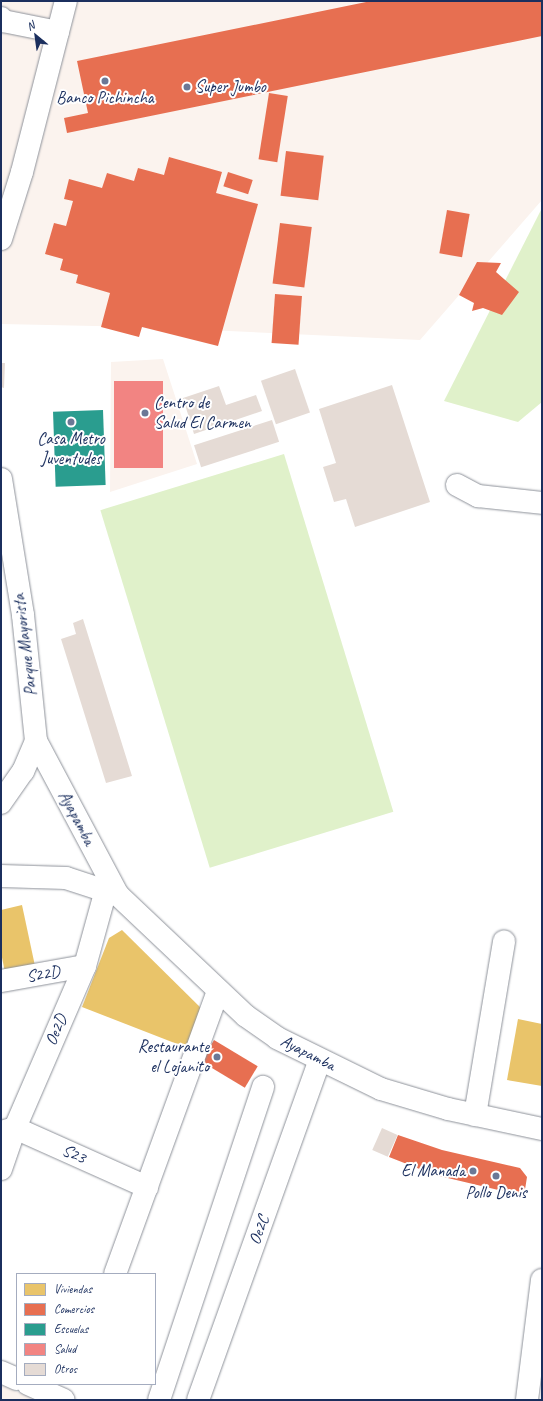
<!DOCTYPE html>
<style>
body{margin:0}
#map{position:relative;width:543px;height:1401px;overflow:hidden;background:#fff;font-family:Caveat,sans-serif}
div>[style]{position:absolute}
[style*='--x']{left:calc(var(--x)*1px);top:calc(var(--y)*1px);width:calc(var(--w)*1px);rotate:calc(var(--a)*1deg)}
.built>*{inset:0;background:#fbf3ee}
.green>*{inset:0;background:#e0f1ca;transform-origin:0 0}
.homes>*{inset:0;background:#e9c46a}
.shops>*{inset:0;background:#e76f51;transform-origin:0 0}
.schools>*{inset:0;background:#2a9d8f;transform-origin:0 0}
.health>*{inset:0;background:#f28482;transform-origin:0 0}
.building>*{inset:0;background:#e5dbd5;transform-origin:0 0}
.roads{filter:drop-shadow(0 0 1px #8e929a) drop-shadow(0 0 1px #8e929a)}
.minor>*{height:22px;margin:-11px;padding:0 11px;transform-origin:11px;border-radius:11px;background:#fff}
.major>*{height:22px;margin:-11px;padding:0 11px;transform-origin:11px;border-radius:11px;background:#fff}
.dots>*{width:11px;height:11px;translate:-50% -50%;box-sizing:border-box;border:2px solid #fff;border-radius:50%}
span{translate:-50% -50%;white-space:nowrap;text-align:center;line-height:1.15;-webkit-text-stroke:4px #fff;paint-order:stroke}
.poi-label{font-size:17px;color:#1b2f5e}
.left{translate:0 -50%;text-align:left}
.right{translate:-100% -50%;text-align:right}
.street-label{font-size:17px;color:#1b2f5e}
.frame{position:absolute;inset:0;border:2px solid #1b2f5e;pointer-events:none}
.legend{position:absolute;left:16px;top:1273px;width:140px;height:112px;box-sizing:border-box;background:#fff;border:1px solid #a4acbf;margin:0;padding:5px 7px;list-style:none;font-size:12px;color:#1b2f5e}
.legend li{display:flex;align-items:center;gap:8px;height:20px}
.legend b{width:20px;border:1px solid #a4acbf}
.north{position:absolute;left:16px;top:16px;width:40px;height:40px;-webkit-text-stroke:3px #fff;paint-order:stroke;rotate:331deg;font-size:11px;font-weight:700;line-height:16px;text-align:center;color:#1b2f5e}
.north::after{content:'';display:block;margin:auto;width:14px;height:18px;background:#1b2f5e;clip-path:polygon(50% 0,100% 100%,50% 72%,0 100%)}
</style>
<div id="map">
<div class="built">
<i style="clip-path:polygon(1px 1px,542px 1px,542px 200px,420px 340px,142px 327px,1px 324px)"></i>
<i style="clip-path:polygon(163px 359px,197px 464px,110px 492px,111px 362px)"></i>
<i style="clip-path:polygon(1px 1385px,38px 1400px,1px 1400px)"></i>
</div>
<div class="green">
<i style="clip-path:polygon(542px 208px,542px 402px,518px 422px,444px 401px)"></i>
<i style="left:284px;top:454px;width:374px;height:192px;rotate:73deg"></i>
</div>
<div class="homes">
<i style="clip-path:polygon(22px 905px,35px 966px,5px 973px,1px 952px,1px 910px)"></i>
<i style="clip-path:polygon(122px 930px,206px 1013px,190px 1049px,82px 1007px,109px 938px)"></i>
<i style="clip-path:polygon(518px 1019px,542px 1024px,542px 1086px,507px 1080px)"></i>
</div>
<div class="shops">
<i style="clip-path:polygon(371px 1px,542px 1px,542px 36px,67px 133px,64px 118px,88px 113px,77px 61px)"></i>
<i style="left:269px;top:93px;width:19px;height:67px;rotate:9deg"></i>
<i style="left:286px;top:151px;width:38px;height:45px;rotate:7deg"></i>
<i style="clip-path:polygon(169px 157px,222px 172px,216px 193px,258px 204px,218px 346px,142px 327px,139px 337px,101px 327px,110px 293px,76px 283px,78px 275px,60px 270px,63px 259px,45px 254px,54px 223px,66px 226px,73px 201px,64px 199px,69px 179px,102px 188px,107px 173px,134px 181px,138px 168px,164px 175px)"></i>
<i style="left:228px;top:172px;width:26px;height:15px;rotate:18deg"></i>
<i style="left:447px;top:210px;width:23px;height:44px;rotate:10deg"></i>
<i style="left:280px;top:223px;width:32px;height:61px;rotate:7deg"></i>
<i style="clip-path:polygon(477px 262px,501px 263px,496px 272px,519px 292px,502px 315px,483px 308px,472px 311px,474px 303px,459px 295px)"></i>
<i style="left:275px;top:294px;width:27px;height:49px;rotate:4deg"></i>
<i style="left:214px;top:1040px;width:51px;height:25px;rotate:31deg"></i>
<i style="clip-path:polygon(398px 1135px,442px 1150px,520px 1168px,527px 1177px,524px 1196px,435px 1175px,389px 1157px)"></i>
</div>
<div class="schools">
<i style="left:103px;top:410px;width:75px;height:50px;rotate:88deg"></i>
</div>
<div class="health">
<i style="left:114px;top:381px;width:49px;height:87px"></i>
</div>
<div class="building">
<i style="clip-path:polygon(1px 363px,5px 363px,4px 388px,1px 387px)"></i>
<i style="left:295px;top:369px;width:46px;height:36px;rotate:71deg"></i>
<i style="clip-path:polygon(392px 385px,430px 502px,355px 527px,346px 499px,334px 502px,323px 467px,336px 463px,319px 409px)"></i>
<i style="clip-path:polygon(219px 386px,226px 405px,256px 395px,262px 411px,194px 434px,183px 398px)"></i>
<i style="left:272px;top:420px;width:23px;height:82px;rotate:72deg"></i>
<i style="clip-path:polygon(83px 619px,132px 776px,106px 783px,61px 639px,76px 634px,73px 623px)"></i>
<i style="left:382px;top:1128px;width:17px;height:24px;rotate:24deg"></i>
</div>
<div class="roads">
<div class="minor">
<i style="--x:1;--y:18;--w:4;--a:56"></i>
<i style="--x:3;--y:21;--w:56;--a:11.3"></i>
<i style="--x:1;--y:239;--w:70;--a:-72.6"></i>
<i style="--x:22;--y:172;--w:177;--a:-75.6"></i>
<i style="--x:457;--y:485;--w:24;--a:28"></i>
<i style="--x:478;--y:496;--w:64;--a:6.2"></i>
<i style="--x:1;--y:981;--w:85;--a:-10.1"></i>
<i style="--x:475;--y:1115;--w:176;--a:-80.5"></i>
<i style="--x:1;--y:1132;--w:15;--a:-16"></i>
<i style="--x:15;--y:1128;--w:145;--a:24.1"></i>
<i style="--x:1;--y:1169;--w:43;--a:-71.1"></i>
<i style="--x:15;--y:1128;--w:176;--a:-66.6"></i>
<i style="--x:85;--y:966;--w:79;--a:-74.6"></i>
<i style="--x:115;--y:1274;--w:301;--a:-70"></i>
<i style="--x:1;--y:1372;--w:17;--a:24"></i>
<i style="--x:28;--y:1384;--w:39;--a:24"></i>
<i style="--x:159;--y:1400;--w:330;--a:-71.6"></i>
<i style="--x:198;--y:1400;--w:361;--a:-70.3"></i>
<i style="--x:527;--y:1400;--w:121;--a:-82.9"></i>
</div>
<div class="major">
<i style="--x:1;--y:479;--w:138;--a:80.8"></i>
<i style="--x:23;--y:615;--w:127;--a:84.1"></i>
<i style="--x:36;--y:741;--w:33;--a:113"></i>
<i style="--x:23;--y:771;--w:39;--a:125"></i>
<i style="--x:36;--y:741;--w:174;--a:62"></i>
<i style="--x:118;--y:895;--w:176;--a:43.4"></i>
<i style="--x:246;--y:1016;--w:38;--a:35"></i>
<i style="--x:277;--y:1038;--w:116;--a:26.1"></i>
<i style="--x:381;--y:1089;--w:70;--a:16.6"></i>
<i style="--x:448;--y:1109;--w:96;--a:12"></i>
<i style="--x:1;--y:876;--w:65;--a:1.8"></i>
<i style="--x:66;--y:878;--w:55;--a:18.1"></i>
</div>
</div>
<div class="dots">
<i style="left:105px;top:81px;background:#6b7896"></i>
<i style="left:187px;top:87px;background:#6b7896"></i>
<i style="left:145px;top:413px;background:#6b7896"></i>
<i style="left:71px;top:422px;background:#6b7896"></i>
<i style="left:217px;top:1057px;background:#6b7896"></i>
<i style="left:473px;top:1171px;background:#6b7896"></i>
<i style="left:496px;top:1176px;background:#6b7896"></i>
</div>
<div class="poi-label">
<span class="left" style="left:195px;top:87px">Super Jumbo</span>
<span style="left:105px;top:98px">Banco Pichincha</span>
<span class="left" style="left:154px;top:413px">Centro de<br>Salud El Carmen</span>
<span style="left:71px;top:449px">Casa Metro<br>Juventudes</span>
<span class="right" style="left:209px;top:1057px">Restaurante<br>el Lojanito</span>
<span class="right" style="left:465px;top:1171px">El Manada</span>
<span style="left:496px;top:1193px">Pollo Denis</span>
</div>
<div class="street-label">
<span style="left:25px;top:645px;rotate:-97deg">Parque Mayorista</span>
<span style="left:77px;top:818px;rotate:62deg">Ayapamba</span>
<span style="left:43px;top:974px;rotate:-10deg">S22D</span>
<span style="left:56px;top:1030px;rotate:-67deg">Oe2D</span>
<span style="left:308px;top:1053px;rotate:27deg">Ayapamba</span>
<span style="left:74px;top:1154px;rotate:24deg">S23</span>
<span style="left:259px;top:1230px;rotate:-70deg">Oe2C</span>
</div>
<div class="frame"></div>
<ul class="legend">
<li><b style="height:11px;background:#e9c46a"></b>Viviendas</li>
<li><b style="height:11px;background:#e76f51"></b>Comercios</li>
<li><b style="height:11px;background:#2a9d8f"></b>Escuelas</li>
<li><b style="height:11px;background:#f28482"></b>Salud</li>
<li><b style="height:11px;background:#e5dbd5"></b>Otros</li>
</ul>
<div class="north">N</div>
</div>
